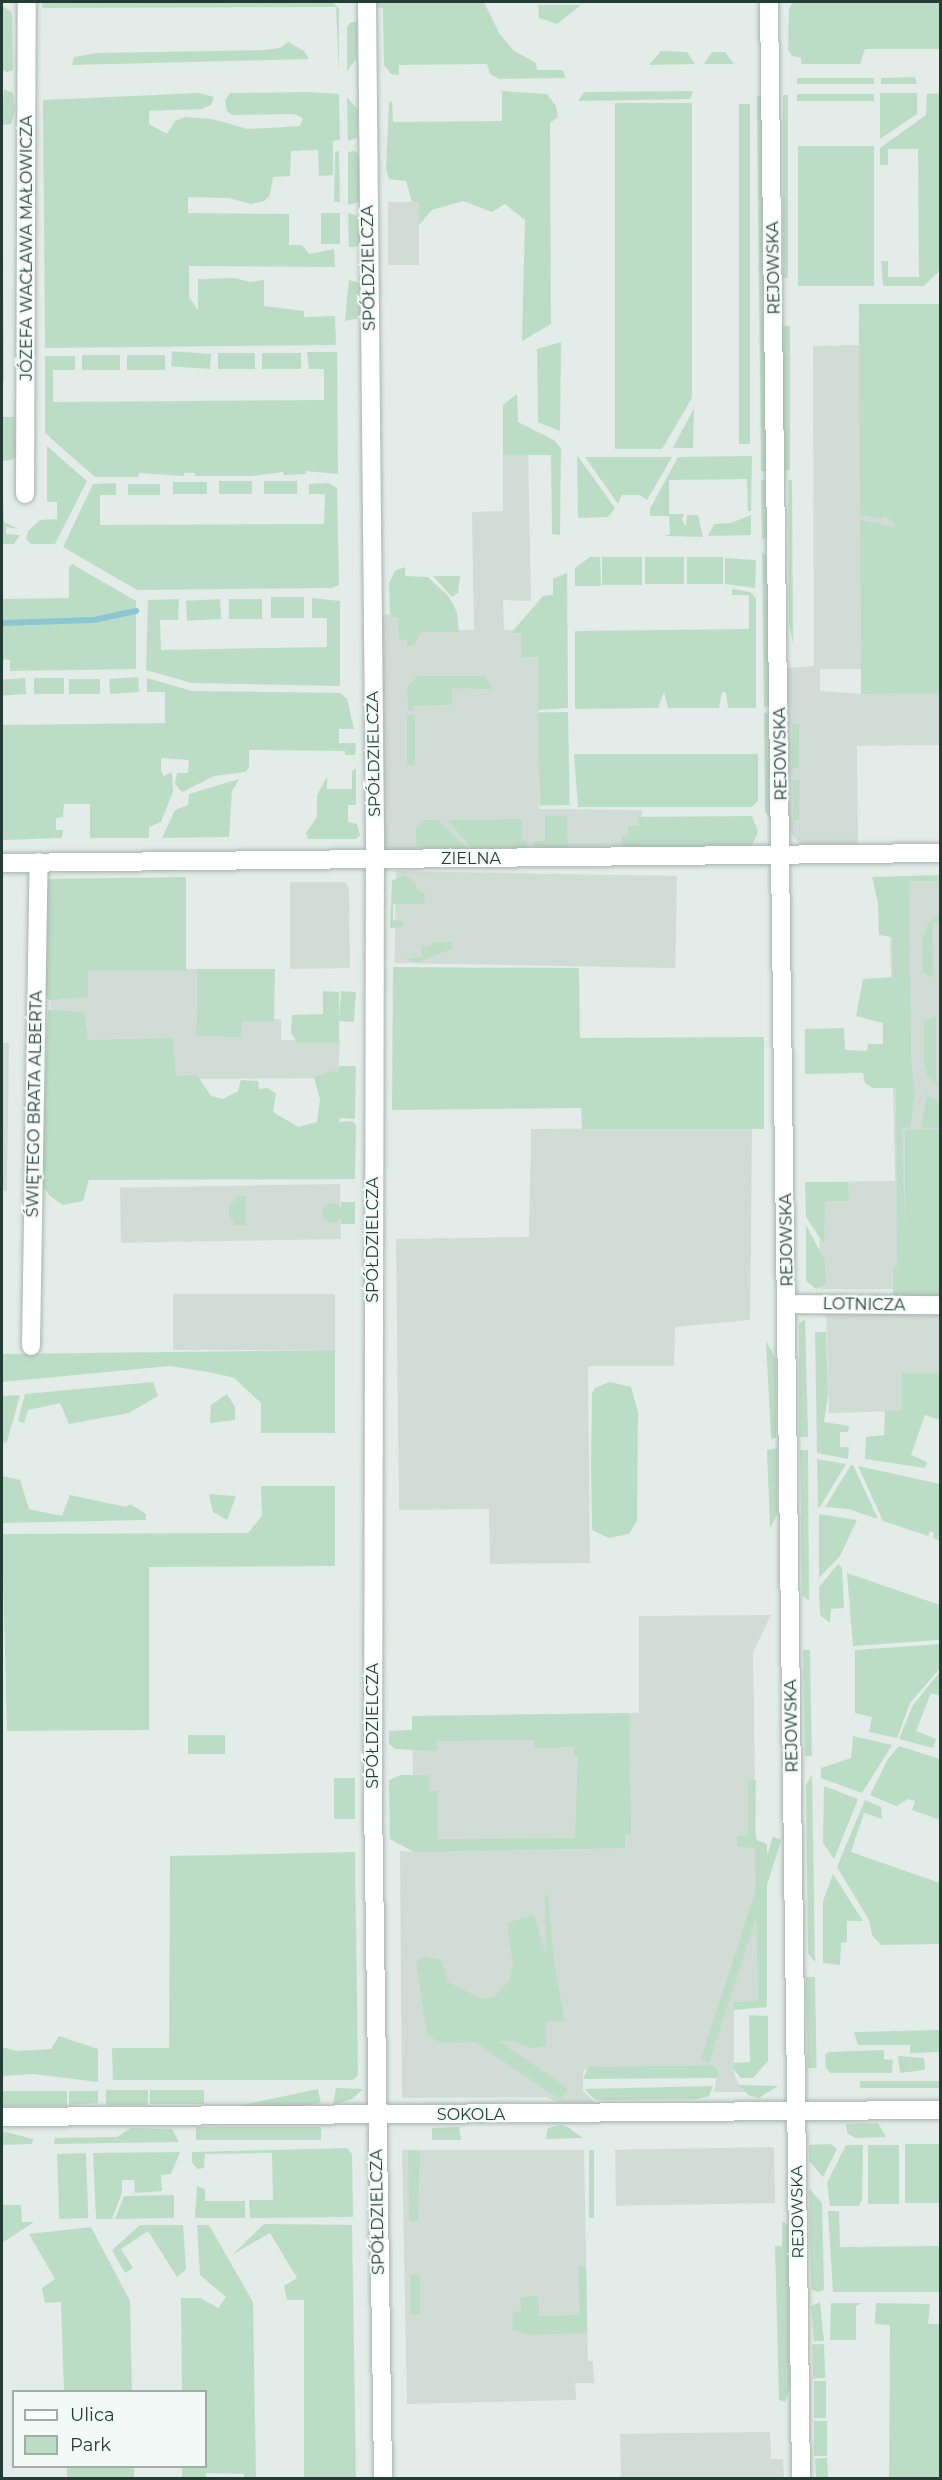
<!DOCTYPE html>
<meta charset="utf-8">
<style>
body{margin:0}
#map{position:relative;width:942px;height:2480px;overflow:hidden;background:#e3ece8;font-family:Montserrat,sans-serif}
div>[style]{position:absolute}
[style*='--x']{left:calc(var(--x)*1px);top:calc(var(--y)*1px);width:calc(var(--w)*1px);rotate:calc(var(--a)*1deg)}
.built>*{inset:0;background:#d1dcd7;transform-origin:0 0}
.green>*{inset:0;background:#bcddc5;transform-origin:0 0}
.round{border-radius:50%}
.stream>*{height:6px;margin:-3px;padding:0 3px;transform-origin:3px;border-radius:3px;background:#8cc6d0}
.roads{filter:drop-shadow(0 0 2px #a6b4af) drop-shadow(0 0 2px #a6b4af)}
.minor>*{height:18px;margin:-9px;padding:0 9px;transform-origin:9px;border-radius:9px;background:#fff}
span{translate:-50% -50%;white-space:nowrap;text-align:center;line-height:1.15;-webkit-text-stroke:4.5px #f3f9f6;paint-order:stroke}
.street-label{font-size:16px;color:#233d36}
.frame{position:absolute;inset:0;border:3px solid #233d36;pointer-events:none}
.legend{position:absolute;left:12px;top:2390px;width:195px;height:78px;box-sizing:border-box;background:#f3f9f6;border:2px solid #a0aea9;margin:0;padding:8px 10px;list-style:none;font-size:18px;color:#233d36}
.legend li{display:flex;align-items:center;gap:12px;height:30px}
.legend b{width:30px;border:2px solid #a0aea9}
</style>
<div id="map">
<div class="built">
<i style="left:388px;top:202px;width:31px;height:63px"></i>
<i style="clip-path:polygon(evenodd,859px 304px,940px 304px,940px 745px,857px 746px,858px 848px,802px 846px,788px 830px,785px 668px,814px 666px,813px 346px,859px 345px,859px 304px,820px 669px,861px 669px,861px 694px,820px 691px,820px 669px)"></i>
<i style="clip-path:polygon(503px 446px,528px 446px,531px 601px,503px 600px,504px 630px,523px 631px,539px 654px,539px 809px,642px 810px,641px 856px,377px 857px,374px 615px,400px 614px,401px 630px,474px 630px,472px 512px,503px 511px)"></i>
<i style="left:677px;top:876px;width:92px;height:281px;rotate:91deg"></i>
<i style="clip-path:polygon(889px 877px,940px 877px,940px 1289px,820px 1289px,819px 1182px,895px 1181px)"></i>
<i style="clip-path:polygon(290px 882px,345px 882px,349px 888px,350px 968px,290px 969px)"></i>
<i style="clip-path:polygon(51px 969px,197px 969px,196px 1036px,237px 1019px,281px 1019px,281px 1040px,340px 1040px,338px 1078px,173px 1079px,50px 1043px)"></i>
<i style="clip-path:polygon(2px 1043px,9px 1043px,7px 1191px,2px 1191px)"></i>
<i style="clip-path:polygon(752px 1128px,750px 1320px,675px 1327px,674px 1366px,588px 1366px,590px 1563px,490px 1564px,489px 1509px,399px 1510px,396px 1239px,529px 1237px,531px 1129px)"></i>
<i style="left:340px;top:1184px;width:55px;height:220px;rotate:89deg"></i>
<i style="left:335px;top:1294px;width:56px;height:162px;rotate:90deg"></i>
<i style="clip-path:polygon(940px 1309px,940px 1373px,902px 1373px,902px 1411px,829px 1413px,826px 1311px)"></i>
<i style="clip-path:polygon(771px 1615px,753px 1652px,758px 2000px,734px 2002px,734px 2075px,744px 2092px,714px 2092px,718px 2070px,713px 2065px,588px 2067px,583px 2072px,583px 2091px,595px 2103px,559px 2103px,547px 2097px,402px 2098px,400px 1851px,414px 1852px,412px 1716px,639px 1713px,639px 1616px)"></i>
<i style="left:774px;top:2147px;width:56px;height:159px;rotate:89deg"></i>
<i style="clip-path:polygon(402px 2150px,584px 2150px,588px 2361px,593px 2361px,594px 2383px,575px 2383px,576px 2400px,407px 2404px)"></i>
<i style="clip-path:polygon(770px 2432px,771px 2459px,783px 2459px,784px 2478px,621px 2478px,620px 2434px)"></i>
</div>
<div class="green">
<i style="clip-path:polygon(42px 2px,333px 2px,339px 9px,339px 74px,336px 7px,42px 8px)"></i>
<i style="clip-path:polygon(378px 2px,484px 2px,499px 33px,513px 50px,536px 63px,537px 70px,563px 70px,566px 78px,499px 79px,490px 74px,487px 64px,399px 65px,399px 75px,391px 74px,384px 65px,383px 8px,376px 7px)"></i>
<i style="clip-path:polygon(793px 2px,940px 2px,940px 49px,865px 49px,860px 64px,801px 64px,801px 58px,792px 56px,788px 50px,789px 9px)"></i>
<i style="clip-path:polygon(2px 5px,12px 13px,13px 70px,7px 72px,2px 69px)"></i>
<i style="clip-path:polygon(538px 5px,581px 5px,557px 24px,539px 18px)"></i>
<i style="clip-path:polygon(351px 22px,357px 22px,357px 58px,347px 71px,347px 27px)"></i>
<i style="clip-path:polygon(288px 42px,304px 51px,309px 59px,72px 65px,74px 57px,97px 53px,264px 50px,280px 48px)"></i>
<i style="clip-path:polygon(661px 51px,687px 52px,695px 64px,649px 65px)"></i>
<i style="clip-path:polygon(712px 52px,725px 52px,734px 64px,704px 64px)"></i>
<i style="clip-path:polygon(915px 77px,917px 84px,881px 84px,881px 78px)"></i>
<i style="left:797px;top:78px;width:77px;height:6px"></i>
<i style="clip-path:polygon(4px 89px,13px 93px,15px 111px,11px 124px,2px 125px)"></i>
<i style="clip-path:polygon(502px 91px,547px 94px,556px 106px,558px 117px,550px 123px,551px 324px,522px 341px,525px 220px,505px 204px,492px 212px,463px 201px,432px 210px,419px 225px,419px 202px,412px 202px,406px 181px,389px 179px,386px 168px,389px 103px,392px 101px,393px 122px,502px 121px)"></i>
<i style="clip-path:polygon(693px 91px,690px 99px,578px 101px,584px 92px)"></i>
<i style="clip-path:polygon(310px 92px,339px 94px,340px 140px,333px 141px,333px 175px,319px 176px,318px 150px,291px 151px,290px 176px,273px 177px,270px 195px,264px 201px,251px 204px,229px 198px,188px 197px,188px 213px,289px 214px,289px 245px,302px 245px,309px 254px,334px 249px,335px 267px,189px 266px,189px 297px,198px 310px,198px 279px,235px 278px,250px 282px,264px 280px,264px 306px,304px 311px,304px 317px,335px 316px,336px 345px,45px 348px,43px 100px,199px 93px,214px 97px,211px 105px,202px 109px,149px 111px,149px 124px,167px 134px,175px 121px,185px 117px,212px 119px,248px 129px,300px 126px,303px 118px,294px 114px,232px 115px,227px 111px,225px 101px,230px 93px)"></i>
<i style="clip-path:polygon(880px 93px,917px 93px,917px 114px,880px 139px)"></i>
<i style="clip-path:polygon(940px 93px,940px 270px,924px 286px,883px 286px,881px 261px,888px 261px,888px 277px,919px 277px,918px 149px,888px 149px,888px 165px,880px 165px,880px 148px,926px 115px,927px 94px)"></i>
<i style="left:797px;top:94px;width:77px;height:7px"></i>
<i style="left:783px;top:95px;width:5px;height:183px"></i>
<i style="clip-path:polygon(757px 96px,762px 96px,768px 471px,761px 471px)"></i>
<i style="clip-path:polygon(347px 97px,358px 110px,358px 137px,348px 141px)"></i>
<i style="clip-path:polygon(615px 103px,692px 103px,692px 398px,662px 449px,615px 449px)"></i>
<i style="left:739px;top:104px;width:11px;height:340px"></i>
<i style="clip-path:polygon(2px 133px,4px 381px,2px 383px)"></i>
<i style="left:798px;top:146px;width:76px;height:140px"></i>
<i style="clip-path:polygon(339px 151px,340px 202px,334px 202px,335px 152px)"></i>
<i style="clip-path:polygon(354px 151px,359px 154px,359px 202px,348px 205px,348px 152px)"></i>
<i style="left:321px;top:213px;width:19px;height:31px"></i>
<i style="clip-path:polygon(348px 213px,359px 216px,360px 244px,355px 247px,349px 247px)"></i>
<i style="clip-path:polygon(349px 280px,360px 283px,360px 318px,345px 321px)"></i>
<i style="clip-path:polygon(859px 304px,940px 304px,940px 693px,861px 694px,860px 520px,895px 527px,895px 524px,885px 516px,881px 519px,860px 515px)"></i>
<i style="left:790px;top:326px;width:144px;height:11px;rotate:90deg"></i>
<i style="clip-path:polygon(561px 342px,560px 431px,538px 422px,537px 349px)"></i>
<i style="clip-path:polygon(307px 352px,337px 352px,338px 474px,306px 471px,306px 474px,284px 475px,283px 472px,251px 476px,195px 476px,195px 473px,184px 473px,184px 476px,139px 473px,138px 477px,95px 477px,45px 433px,45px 356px,75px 356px,75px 370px,53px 370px,53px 402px,324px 400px,324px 369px,309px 369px)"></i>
<i style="left:255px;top:353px;width:16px;height:37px;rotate:90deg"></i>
<i style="left:262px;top:353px;width:39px;height:16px"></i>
<i style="left:211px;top:354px;width:15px;height:39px;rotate:94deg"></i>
<i style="left:82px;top:355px;width:38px;height:15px"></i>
<i style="left:127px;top:355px;width:38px;height:15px"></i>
<i style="clip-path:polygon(517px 394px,518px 422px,554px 440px,561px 449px,560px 535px,552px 534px,551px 455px,503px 455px,503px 405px)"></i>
<i style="clip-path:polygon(694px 408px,693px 448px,673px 448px)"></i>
<i style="clip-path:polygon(2px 417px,15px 417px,17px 457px,11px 460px,2px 461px)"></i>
<i style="clip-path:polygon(47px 446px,87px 481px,55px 544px,31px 544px,26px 539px,28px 531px,40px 520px,57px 519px,57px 502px,47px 502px)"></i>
<i style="clip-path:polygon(577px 455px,615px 508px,608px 517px,578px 518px)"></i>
<i style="clip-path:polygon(752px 456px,751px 511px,748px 511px,747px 479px,669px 480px,669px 514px,684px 514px,682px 520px,686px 526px,687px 515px,698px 515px,703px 537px,664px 536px,670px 534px,669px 516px,650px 516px,650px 509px,678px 457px)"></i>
<i style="clip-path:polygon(585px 457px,672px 457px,647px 500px,640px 495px,622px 495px,618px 504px)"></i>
<i style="clip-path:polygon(2px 476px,4px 522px,18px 529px,6px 527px,6px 534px,20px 535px,14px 544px,2px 544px)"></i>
<i style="clip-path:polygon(761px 480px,768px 480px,767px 537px,762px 540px)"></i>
<i style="clip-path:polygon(788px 480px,792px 480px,793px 644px,789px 623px)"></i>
<i style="left:252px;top:481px;width:13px;height:33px;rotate:90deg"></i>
<i style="left:264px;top:481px;width:33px;height:13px"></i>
<i style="left:207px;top:482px;width:12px;height:34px;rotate:90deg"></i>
<i style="clip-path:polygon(116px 483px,116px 495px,100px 495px,100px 525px,324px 524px,325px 494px,309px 494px,309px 484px,328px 483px,337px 488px,339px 585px,332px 588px,137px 590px,63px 547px,93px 484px)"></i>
<i style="left:128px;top:484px;width:32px;height:11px"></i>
<i style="clip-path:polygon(751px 515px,751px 535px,708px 536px,714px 524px,731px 523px)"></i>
<i style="clip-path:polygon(762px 552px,768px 557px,771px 707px,764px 707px)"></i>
<i style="clip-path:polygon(590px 557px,600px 557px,601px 586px,575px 586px,575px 568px)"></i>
<i style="left:602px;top:557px;width:40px;height:28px"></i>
<i style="left:684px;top:557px;width:27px;height:39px;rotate:90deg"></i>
<i style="left:687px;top:557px;width:36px;height:27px"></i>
<i style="clip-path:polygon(725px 558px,756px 560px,755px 588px,725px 584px)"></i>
<i style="clip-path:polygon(72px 564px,136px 601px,136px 669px,10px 671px,10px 660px,4px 659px,2px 672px,2px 599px,69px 598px,69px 567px)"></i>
<i style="clip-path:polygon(405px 567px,405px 576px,428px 577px,449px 597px,457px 612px,459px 632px,421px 632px,415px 644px,407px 647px,407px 640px,399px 639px,398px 617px,390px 617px,389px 583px,395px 571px)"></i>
<i style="clip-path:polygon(567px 573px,568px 708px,538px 710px,538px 657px,522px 657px,521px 633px,511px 633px,543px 596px,553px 595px,553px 579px)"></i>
<i style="clip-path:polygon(433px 576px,460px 576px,458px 593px,452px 597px)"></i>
<i style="clip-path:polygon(732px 589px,750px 592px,756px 598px,756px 708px,728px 708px,726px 693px,722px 692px,719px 708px,668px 708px,664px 692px,658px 708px,575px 709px,575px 631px,749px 629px,749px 595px,732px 595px)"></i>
<i style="left:271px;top:597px;width:33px;height:21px"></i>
<i style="clip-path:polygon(312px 598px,340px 601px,340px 686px,192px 683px,146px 670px,148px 600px,179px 599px,178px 620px,160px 620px,161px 650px,327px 647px,327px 618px,312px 618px)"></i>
<i style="left:220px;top:599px;width:20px;height:34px;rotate:87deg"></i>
<i style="left:229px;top:599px;width:33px;height:20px"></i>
<i style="clip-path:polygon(418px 676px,485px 676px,493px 689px,452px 688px,452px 705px,414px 706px,413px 710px,408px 710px,407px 687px)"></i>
<i style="left:138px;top:677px;width:15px;height:29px;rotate:86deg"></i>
<i style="left:25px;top:678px;width:16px;height:23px;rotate:86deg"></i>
<i style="left:34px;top:678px;width:30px;height:16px"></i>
<i style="clip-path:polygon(147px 678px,192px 691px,340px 693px,347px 699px,354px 729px,339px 729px,339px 743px,356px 743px,355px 755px,345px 755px,345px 751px,249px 750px,249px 767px,246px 772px,214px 776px,182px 792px,175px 784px,177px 773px,188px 773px,189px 760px,161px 758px,161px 772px,164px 776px,172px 772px,173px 792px,161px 822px,149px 827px,149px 838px,90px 838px,90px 804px,64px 804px,63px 817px,56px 818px,56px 830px,63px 830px,62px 838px,2px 840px,2px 725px,165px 723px,165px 692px,147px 692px)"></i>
<i style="left:69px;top:679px;width:31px;height:15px"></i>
<i style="left:568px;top:712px;width:93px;height:30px;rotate:89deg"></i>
<i style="clip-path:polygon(771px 712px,772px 817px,769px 817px,765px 811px,764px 713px)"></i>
<i style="left:407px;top:715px;width:8px;height:50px"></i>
<i style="left:792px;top:724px;width:7px;height:44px"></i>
<i style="clip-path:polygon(574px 754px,758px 754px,758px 801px,752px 807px,578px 807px)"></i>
<i style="clip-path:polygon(356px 768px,356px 805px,348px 805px,348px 822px,357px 824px,360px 835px,356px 839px,308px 839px,306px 833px,317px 817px,317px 795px,327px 777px,327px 789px,352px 789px,352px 771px)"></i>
<i style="clip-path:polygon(239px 779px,232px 791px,229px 837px,162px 838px,175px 810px,188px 805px,189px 794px)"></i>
<i style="clip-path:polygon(793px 780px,800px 780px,799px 820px,794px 820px)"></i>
<i style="clip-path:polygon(545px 816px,567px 816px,568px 847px,533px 847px,533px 841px,545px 841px)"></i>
<i style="clip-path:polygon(752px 816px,758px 832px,752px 846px,622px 848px,622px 836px,628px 835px,628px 826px,639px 826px,638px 817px)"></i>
<i style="clip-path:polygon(522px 819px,522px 840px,527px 841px,527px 848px,472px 848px,447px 820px)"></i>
<i style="clip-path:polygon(424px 820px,438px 820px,466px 848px,416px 848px,416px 827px)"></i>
<i style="clip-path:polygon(405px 875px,416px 884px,416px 890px,425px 893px,425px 899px,423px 904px,393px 904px,393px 920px,404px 921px,403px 927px,390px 928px,392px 880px)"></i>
<i style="clip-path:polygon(940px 875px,940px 881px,909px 881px,911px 1058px,915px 1094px,910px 1128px,902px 1129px,905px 1229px,905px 1130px,940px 1129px,940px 1299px,893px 1298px,893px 1268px,897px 1267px,896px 1088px,873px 1088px,865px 1083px,863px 1073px,805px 1074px,805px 1029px,844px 1028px,845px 1050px,867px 1051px,868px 1044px,883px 1044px,883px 1023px,856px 1016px,863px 979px,893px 977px,892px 937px,879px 935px,878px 903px,872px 877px)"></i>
<i style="clip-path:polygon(186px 877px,186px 971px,88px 971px,88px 997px,49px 1000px,44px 994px,45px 879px)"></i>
<i style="clip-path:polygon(940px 913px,940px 921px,932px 923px,933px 978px,923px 972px,922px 940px,928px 924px)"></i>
<i style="clip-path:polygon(433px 942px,452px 942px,452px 949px,418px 962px,404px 959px,422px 957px,421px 945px,426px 948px,428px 943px,430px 948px)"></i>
<i style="clip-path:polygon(393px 967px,579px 968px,580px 1038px,764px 1037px,764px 1129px,582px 1129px,581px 1108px,392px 1110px)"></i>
<i style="clip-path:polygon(197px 969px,275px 969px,274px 1021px,242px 1021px,241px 1037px,196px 1036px)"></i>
<i style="clip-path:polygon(323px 991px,339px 992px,339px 1040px,337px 1043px,298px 1043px,291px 1033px,292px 1015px,323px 1014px)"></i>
<i style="left:341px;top:991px;width:15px;height:30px;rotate:4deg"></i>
<i style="clip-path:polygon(48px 1010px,84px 1012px,88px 1040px,173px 1038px,176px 1076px,197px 1075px,211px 1096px,223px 1099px,238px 1091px,241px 1080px,258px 1081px,259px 1089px,268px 1088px,276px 1094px,273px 1112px,298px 1127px,317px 1122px,320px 1100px,314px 1077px,332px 1071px,338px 1073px,339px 1066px,356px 1066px,355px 1119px,340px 1118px,339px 1122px,353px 1121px,356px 1126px,355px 1179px,89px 1180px,83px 1201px,63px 1205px,50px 1196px,41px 1183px)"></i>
<i style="clip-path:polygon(936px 1016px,936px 1081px,940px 1087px,928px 1077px,924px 1066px,924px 1022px)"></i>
<i style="clip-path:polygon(927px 1094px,940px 1103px,940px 1128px,921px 1128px)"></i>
<i style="clip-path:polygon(805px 1182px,848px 1182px,849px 1201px,825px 1201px,824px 1244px,806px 1217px)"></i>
<i style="clip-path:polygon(239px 1196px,246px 1196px,246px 1226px,235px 1225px,229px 1215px,230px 1204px)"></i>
<i style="left:341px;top:1202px;width:14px;height:22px"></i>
<i class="round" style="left:322px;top:1203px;width:20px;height:20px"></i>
<i style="clip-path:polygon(806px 1225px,825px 1261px,826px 1284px,816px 1289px,806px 1281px)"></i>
<i style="clip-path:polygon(805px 1319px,808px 1437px,799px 1437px,799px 1324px)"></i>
<i style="clip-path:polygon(815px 1332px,826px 1332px,828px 1394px,824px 1422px,849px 1426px,848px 1432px,840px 1432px,840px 1447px,849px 1447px,848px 1459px,817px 1453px)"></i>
<i style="clip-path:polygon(766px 1341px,776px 1359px,776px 1438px,771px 1439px)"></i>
<i style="clip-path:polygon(335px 1350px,335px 1433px,261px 1433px,261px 1403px,234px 1378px,214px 1373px,170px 1366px,2px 1382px,2px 1354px)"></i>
<i style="clip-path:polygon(902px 1373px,940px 1373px,940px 1420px,925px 1415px,911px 1455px,927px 1462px,925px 1468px,865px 1459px,866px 1437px,884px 1435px,885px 1411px,902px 1410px)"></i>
<i style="clip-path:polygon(153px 1382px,158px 1396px,129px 1413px,69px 1424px,60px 1403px,28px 1410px,24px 1423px,18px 1421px,25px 1394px)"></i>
<i style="clip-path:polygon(610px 1382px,631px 1387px,638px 1412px,637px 1521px,629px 1534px,609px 1538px,592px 1530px,591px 1463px,592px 1394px,595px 1388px)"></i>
<i style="clip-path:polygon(227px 1394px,235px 1407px,235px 1420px,210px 1423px,211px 1405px)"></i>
<i style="clip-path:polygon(20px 1395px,7px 1442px,2px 1444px,2px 1396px)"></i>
<i style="clip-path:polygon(777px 1448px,777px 1515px,770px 1528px,767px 1450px)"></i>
<i style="clip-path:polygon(800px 1450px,808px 1450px,809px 1601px,802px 1595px)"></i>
<i style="clip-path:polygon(817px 1459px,846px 1464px,820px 1507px,818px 1507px)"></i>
<i style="clip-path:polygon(851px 1465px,853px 1465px,878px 1519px,848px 1509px,825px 1507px)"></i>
<i style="clip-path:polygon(858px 1466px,940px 1484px,940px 1541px,933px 1538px,934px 1533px,930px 1531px,928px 1536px,883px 1521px)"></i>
<i style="clip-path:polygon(2px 1476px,20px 1480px,29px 1509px,62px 1516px,70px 1495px,126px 1507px,130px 1504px,146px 1514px,146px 1520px,2px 1523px)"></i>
<i style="clip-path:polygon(261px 1486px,335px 1486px,335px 1566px,149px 1567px,149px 1730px,7px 1731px,2px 1534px,248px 1533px,262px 1516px)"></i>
<i style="clip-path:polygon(209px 1494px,236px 1496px,227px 1520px,213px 1512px)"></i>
<i style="clip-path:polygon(819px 1514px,857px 1520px,840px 1556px,819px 1578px)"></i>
<i style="clip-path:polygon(838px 1564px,842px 1568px,844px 1608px,831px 1609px,830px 1623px,820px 1615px,819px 1587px)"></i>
<i style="clip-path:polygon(847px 1573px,940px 1605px,940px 1640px,853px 1646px)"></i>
<i style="clip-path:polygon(940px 1644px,940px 1668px,910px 1703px,897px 1738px,869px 1732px,872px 1717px,855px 1713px,855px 1650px)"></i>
<i style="left:810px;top:1650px;width:106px;height:7px;rotate:89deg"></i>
<i style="clip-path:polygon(940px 1672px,940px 1696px,931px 1693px,916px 1731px,936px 1739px,933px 1748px,899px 1739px,913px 1705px)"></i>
<i style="clip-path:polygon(629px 1713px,631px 1834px,625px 1834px,625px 1848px,414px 1852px,390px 1839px,389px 1780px,401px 1775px,429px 1775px,429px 1791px,438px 1791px,438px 1839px,575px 1838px,578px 1755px,574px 1755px,574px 1747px,535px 1748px,534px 1740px,437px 1741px,437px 1751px,395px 1749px,389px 1744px,389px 1731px,412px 1730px,412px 1716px)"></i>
<i style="left:188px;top:1735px;width:37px;height:19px"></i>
<i style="clip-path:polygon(853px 1736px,892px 1745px,862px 1793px,821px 1778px,821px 1768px,851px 1758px)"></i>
<i style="clip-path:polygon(899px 1746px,940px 1759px,940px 1820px,912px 1810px,915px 1801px,908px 1799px,896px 1806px,870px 1795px,888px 1759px)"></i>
<i style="clip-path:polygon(812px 1775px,815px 1962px,808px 1953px,806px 1785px)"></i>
<i style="left:334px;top:1778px;width:21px;height:41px"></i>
<i style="clip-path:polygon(756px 1780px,755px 1832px,757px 1840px,767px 1844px,767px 2007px,734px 2010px,734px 2002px,758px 2000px,755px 1848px,737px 1847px,737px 1836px,748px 1835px,748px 1781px)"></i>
<i style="clip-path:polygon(824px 1786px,858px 1799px,834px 1859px,823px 1843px)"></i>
<i style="clip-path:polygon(865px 1800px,881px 1807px,882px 1819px,864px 1813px,851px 1852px,940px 1883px,940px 1944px,881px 1945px,872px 1935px,869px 1920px,837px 1867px)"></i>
<i style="left:773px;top:1837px;width:9px;height:234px;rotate:18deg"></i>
<i style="clip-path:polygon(355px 1852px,358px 2075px,353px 2080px,113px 2080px,112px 2048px,169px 2048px,170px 1856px)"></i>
<i style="clip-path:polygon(833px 1874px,863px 1921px,847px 1921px,847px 1942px,841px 1943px,840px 1965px,823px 1963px,823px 1901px)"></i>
<i style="clip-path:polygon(545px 1895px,548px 1895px,554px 1962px,565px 2021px,546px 2022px,546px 2046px,530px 2048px,513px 2041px,441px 2043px,427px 2035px,416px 1962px,424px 1957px,442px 1960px,448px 1982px,480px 1998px,493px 1998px,510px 1980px,513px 1964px,507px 1923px,534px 1915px,546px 1955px)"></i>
<i style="left:815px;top:1977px;width:91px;height:9px;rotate:89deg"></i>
<i style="clip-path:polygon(749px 2015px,768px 2016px,768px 2061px,753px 2078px,741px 2078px,734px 2070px,734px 2063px,750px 2062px)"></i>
<i style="clip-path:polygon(940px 2030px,940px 2052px,910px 2053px,910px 2045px,858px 2045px,854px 2032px)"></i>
<i style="clip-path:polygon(59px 2036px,98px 2049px,98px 2082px,33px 2074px,2px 2076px,2px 2047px,17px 2051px,51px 2049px)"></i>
<i style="clip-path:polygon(884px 2050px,884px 2059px,893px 2060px,892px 2073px,831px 2073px,826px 2068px,825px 2054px,829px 2052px)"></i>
<i style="clip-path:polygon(898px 2056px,924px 2058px,925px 2070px,900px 2073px)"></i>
<i style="clip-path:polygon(713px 2065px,718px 2070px,717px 2078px,583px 2079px,588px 2067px)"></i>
<i style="left:860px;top:2081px;width:80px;height:7px"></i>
<i style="clip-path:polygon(738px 2085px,778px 2086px,759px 2098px,748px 2095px)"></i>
<i style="clip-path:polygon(713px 2086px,709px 2096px,698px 2099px,595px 2100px,585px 2089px)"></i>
<i style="clip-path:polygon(336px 2088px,363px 2089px,352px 2099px,333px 2105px)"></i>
<i style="left:568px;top:2088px;width:14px;height:135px;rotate:124deg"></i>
<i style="left:318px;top:2089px;width:14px;height:112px;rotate:78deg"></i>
<i style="left:106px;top:2090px;width:42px;height:15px"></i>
<i style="left:150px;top:2090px;width:54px;height:14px"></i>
<i style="left:2px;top:2091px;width:65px;height:15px"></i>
<i style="clip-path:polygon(69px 2091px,98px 2091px,98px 2103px,69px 2105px)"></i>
<i style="clip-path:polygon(878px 2123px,886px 2137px,855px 2138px,847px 2133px,846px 2124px)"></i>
<i style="clip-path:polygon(561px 2125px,569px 2128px,583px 2138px,546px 2139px,548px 2128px)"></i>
<i style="left:321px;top:2127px;width:13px;height:125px;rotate:90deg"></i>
<i style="clip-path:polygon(459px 2127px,461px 2140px,432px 2140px,432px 2128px)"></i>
<i style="clip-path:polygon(131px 2128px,172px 2129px,179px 2142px,54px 2144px,55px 2138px,117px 2137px)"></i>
<i style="clip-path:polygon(2px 2131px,33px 2139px,32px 2144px,2px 2145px)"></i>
<i style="clip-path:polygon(831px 2144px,837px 2149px,823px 2177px,809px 2161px,809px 2145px)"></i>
<i style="left:905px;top:2144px;width:35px;height:59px"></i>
<i style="clip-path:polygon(846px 2145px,863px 2145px,862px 2200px,859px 2206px,830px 2206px,827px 2183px)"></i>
<i style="left:868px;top:2145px;width:31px;height:59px"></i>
<i style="clip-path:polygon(347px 2148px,352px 2154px,353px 2217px,250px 2218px,249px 2200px,273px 2200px,272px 2153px,205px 2154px,204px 2168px,198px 2169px,192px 2163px,192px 2152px)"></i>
<i style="clip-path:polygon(408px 2150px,420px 2151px,418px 2221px,409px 2221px)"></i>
<i style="left:589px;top:2150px;width:5px;height:68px"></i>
<i style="clip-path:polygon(180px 2152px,171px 2174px,161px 2175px,162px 2191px,135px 2193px,134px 2180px,122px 2180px,122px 2193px,112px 2219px,96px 2219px,93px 2153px)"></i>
<i style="left:86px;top:2153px;width:65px;height:29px;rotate:88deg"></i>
<i style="clip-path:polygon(197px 2186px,205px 2189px,205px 2201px,245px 2201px,245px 2218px,195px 2218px)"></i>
<i style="clip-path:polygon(809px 2188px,822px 2203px,824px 2290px,818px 2292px,811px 2289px)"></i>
<i style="clip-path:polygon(174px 2195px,174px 2218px,115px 2219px,124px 2196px)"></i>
<i style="clip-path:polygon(2px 2205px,21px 2205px,22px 2222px,34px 2222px,2px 2243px)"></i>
<i style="clip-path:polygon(828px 2211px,839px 2211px,840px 2247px,940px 2246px,940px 2292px,833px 2292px)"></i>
<i style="clip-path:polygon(782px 2221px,788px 2225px,790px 2388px,785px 2402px,779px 2400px,775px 2246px,782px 2246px)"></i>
<i style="clip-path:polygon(264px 2224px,352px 2225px,356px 2478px,304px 2478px,304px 2300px,287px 2300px,284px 2286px,297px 2278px,270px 2233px,232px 2255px)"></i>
<i style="clip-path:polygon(140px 2225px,183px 2225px,186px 2269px,177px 2277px,148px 2231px,121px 2249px,133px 2268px,125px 2273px,112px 2250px)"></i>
<i style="clip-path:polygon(197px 2225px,209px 2225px,253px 2302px,256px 2478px,244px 2478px,244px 2474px,206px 2473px,206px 2478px,182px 2478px,182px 2467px,206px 2466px,206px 2392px,182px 2391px,181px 2298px,200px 2298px,218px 2308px,226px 2297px,200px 2275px)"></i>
<i style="clip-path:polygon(91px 2227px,130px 2301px,132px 2391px,64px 2391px,61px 2302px,45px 2303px,42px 2288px,55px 2279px,29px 2234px)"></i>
<i style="clip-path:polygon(578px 2266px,586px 2267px,587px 2333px,528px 2335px,512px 2329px,513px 2312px,521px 2311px,520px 2297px,538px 2296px,539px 2316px,580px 2315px)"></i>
<i style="left:410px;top:2275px;width:10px;height:39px"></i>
<i style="clip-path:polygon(820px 2302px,824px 2341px,814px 2341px,811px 2306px)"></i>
<i style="clip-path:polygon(831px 2303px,862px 2303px,856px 2306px,856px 2340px,830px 2340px)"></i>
<i style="clip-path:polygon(876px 2303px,930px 2304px,928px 2324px,940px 2324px,940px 2478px,889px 2478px,890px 2325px,875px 2324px)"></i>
<i style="left:824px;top:2344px;width:34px;height:12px;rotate:88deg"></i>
<i style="left:814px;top:2381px;width:12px;height:37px"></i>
<i style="left:814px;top:2421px;width:13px;height:35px"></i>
<i style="left:827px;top:2458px;width:20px;height:12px;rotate:87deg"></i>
<i style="left:67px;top:2467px;width:67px;height:11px"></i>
</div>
<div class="stream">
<i style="--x:2;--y:623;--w:92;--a:-1.9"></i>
<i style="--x:94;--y:620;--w:43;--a:-12.1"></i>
</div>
<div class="roads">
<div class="minor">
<i style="--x:367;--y:2;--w:838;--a:89.45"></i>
<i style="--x:375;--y:840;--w:960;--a:90.12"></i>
<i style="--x:373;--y:1800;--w:678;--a:89.15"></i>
<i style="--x:769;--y:2;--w:2476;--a:89.26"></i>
<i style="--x:25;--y:494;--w:492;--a:-89.8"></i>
<i style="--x:2;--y:863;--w:938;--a:-0.61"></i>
<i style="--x:787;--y:1304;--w:153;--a:0.4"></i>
<i style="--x:31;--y:1346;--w:484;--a:-89.1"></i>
<i style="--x:2;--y:2117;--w:938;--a:-0.43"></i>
</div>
</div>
<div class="street-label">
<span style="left:27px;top:248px;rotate:-90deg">JÓZEFA WACŁAWA MAŁOWICZA</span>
<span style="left:369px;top:268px;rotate:-91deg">SPÓŁDZIELCZA</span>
<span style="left:774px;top:268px;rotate:-91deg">REJOWSKA</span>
<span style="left:374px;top:754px;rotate:-91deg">SPÓŁDZIELCZA</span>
<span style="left:781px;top:754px;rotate:-91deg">REJOWSKA</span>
<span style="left:471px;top:859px">ZIELNA</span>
<span style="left:35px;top:1104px;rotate:-89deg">ŚWIĘTEGO BRATA ALBERTA</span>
<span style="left:373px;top:1240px;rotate:-90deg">SPÓŁDZIELCZA</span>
<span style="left:787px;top:1240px;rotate:-91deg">REJOWSKA</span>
<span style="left:864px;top:1305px;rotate:1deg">LOTNICZA</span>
<span style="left:373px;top:1726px;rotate:-90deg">SPÓŁDZIELCZA</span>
<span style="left:792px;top:1726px;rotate:-91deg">REJOWSKA</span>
<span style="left:471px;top:2115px">SOKOLA</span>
<span style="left:378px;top:2212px;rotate:-91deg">SPÓŁDZIELCZA</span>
<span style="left:798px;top:2212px;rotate:-91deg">REJOWSKA</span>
</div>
<div class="frame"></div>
<ul class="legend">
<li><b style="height:8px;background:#fff"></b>Ulica</li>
<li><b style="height:16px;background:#bcddc5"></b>Park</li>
</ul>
</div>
